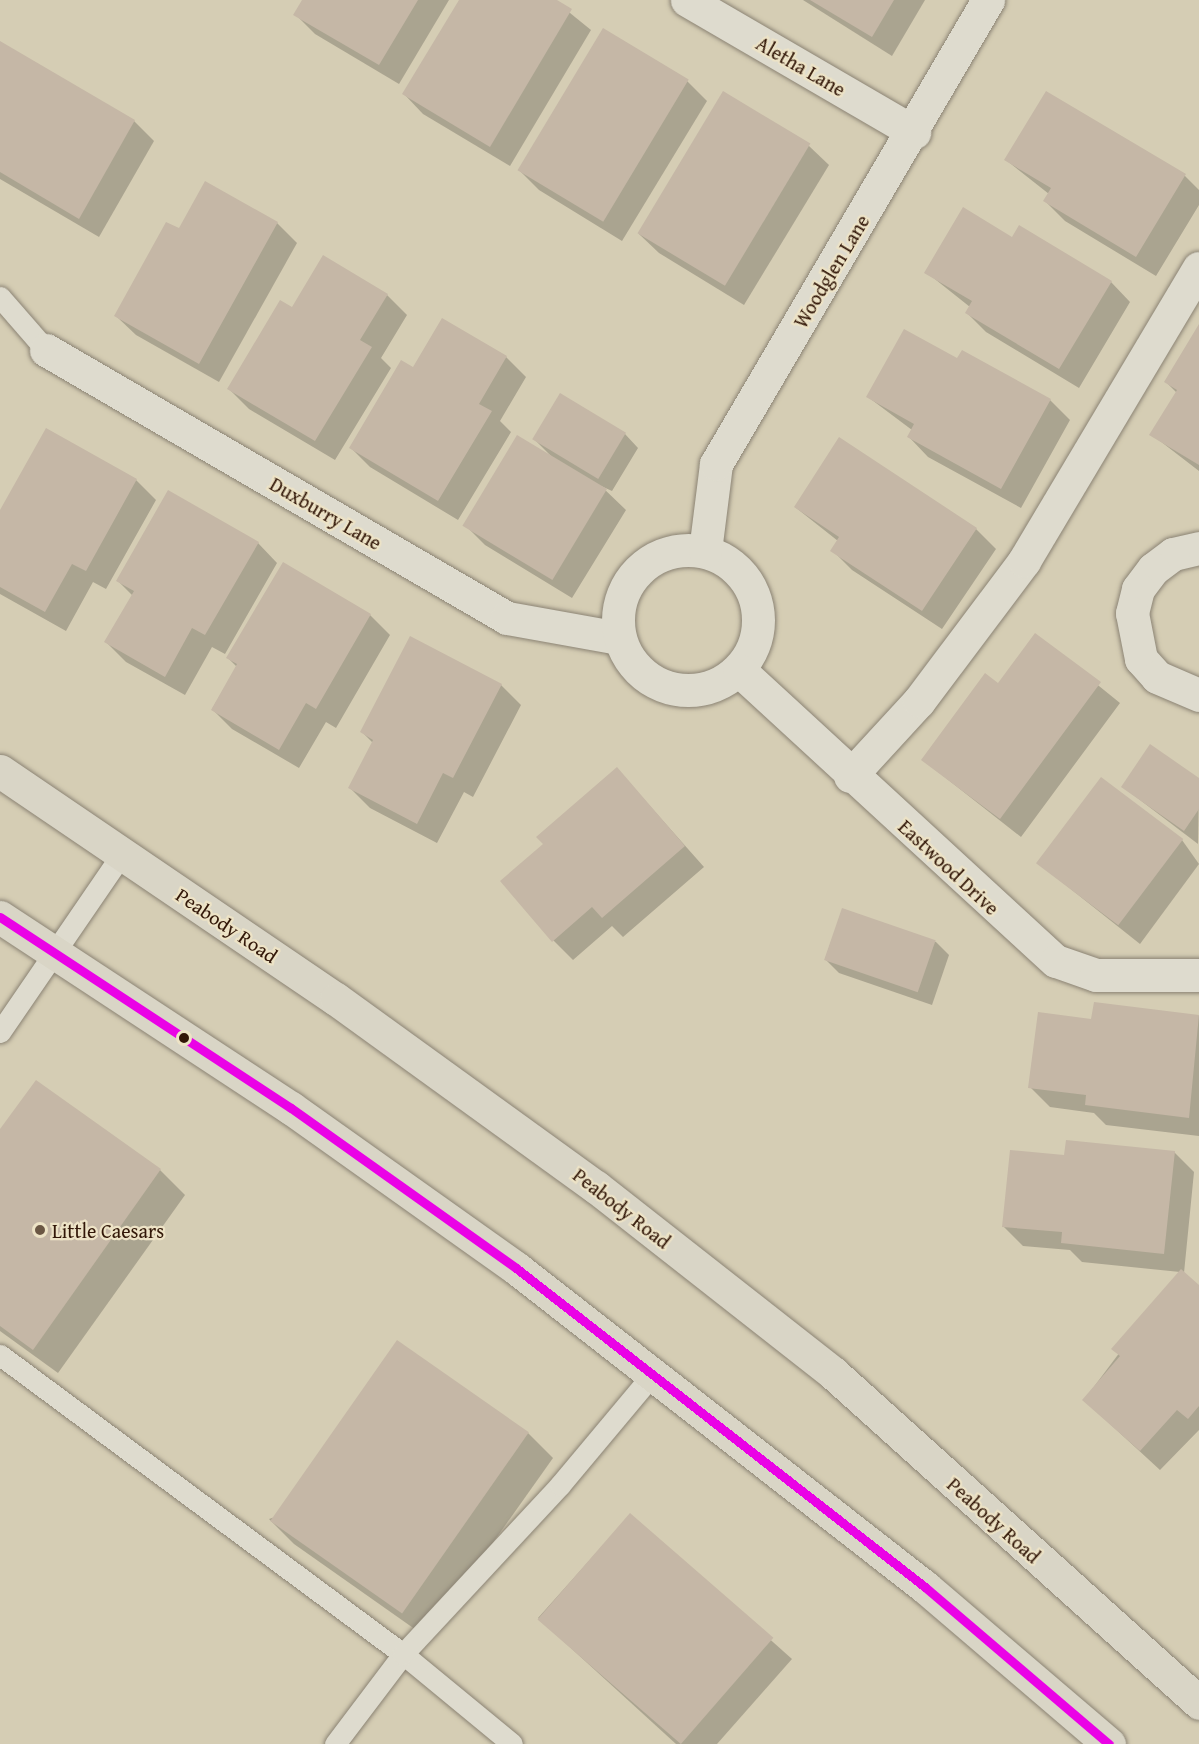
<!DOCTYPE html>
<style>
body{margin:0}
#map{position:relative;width:1199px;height:1744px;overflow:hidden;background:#d5cdb4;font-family:"Gentium Book Plus",serif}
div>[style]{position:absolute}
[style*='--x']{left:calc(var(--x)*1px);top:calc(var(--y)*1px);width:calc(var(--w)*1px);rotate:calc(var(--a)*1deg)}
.shadow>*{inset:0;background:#0003}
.building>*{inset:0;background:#c5b7a6;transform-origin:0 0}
.roads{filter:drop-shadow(0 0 2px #8b8374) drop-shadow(0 0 2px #8b8374)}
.lane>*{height:21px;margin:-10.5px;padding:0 10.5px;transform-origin:10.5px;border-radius:10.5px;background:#dedbce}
.street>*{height:33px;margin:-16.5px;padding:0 16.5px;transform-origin:16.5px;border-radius:16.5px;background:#dedbce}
.street>.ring{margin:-16.5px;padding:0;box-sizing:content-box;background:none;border:33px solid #dedbce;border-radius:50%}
.primary>*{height:33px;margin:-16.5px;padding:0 16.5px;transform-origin:16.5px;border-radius:16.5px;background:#d9d5c6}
.bus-1>*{height:9px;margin:-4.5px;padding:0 4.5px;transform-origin:4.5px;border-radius:4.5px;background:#ea02e6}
.dots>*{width:16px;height:16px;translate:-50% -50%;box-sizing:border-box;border:3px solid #ede3c6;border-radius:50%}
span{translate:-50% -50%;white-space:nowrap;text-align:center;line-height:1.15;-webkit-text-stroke:4.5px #ede3c6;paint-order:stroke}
.street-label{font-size:20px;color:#321708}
.poi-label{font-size:20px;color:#321708}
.left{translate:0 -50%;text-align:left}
</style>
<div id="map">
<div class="shadow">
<i style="clip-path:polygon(304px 0,449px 0,399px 84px,315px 34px,295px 14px)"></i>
<i style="clip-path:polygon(460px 0,554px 0,591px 30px,510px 166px,423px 114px,404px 94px)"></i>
<i style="clip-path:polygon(803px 0,925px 0,892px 56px)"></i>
<i style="clip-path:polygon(0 43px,134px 121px,154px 141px,99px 237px,0 179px)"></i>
<i style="clip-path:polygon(687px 81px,707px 101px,622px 241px,539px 190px,519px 170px)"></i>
<i style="clip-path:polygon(724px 93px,809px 146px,829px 165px,744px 305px,659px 253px,639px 234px)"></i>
<i style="clip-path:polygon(1006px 160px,1185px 176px,1199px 190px,1199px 205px,1156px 276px,1065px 221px,1045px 201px,1049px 194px)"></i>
<i style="clip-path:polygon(277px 223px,297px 243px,219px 382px,136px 335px,116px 316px)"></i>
<i style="clip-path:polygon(1013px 239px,1111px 282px,1130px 302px,1079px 388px,986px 332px,967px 313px,970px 307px,926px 272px)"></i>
<i style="clip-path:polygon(387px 295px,407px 315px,381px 358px,391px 368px,335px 460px,249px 409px,229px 389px,292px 309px)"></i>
<i style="clip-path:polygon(1199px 327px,1199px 471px,1151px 434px,1177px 393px,1166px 382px)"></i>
<i style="clip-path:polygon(962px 352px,1050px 400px,1070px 420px,1021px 508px,928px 457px,909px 437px,912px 430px,868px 397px,957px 360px)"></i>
<i style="clip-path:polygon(506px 357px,526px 377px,500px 421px,511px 432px,458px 520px,370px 467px,351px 448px,413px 369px)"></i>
<i style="clip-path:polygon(625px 434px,638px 448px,612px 491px,601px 486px,626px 510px,572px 598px,485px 545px,465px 525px,552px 457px,534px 439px)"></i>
<i style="clip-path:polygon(136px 480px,156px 500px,106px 589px,93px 582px,66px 631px,0 594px,0 513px)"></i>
<i style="clip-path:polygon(795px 507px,976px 529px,996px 549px,942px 629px,852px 570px,832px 550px,838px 541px)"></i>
<i style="clip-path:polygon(258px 543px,277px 563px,225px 654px,212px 647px,185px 695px,126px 662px,106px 642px,133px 596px,118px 581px)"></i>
<i style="clip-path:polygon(370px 615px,390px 635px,336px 728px,326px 722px,299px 768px,232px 729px,212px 709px,237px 667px,228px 658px)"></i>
<i style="clip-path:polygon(1036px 635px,1120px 703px,1021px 837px,923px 760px,998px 685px)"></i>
<i style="clip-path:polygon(501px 685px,521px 705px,473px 797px,464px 792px,437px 843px,370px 808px,350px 788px,373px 743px,362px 732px)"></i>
<i style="clip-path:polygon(617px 769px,704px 867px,623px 937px,612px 926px,573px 960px,553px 940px,545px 844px)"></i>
<i style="clip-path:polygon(1199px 780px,1198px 844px,1123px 787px)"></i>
<i style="clip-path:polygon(1182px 840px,1199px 864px,1140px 944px,1038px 863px)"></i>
<i style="clip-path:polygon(843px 909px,936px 942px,949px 955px,932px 1005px,839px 973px,825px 959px)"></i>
<i style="clip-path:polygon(1095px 1004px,1199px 1016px,1199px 1136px,1106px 1125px,1094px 1113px,1050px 1107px,1030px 1087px,1093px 1021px)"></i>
<i style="clip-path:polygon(37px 1082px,160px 1170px,185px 1195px,58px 1373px,0 1331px,0 1131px)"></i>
<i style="clip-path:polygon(1174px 1152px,1194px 1172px,1184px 1273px,1199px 1287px,1199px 1430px,1160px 1470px,1084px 1400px,1180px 1272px,1082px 1262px,1070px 1250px,1023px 1246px,1003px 1226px,1066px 1157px)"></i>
<i style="clip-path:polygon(528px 1433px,553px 1458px,426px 1637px,294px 1544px,269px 1519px)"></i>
<i style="clip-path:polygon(630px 1515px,792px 1659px,717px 1744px,676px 1744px,538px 1618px)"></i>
</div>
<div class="building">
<i style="clip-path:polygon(302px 0,418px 0,379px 65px,293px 15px)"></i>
<i style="clip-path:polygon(459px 0,557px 0,572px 9px,490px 147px,402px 94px)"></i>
<i style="clip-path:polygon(810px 0,894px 0,872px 37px)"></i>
<i style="left:603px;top:28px;width:100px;height:166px;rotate:31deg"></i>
<i style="clip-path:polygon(0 41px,135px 120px,79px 219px,0 172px)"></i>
<i style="left:723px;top:91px;width:102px;height:166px;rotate:31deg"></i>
<i style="clip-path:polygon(1046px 91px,1186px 174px,1136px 257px,1043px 201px,1051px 188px,1004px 160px)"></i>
<i style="clip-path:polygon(205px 181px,278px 222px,199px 364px,114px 316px,166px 222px,179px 228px)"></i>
<i style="clip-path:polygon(963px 207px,1012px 237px,1019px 225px,1112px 281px,1059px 369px,965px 313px,972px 301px,924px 273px)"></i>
<i style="clip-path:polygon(323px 255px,388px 294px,360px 340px,372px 347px,315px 441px,227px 389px,280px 300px,292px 307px)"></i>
<i style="clip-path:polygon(442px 318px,507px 356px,479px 404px,492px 411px,438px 501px,349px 448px,401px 360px,413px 367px)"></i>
<i style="clip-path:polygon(1199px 324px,1199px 465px,1149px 435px,1177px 390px,1164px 382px)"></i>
<i style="clip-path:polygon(904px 329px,957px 358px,962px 350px,1051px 399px,1001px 489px,907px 437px,914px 424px,866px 397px)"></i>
<i style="left:560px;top:393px;width:77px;height:54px;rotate:31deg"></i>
<i style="clip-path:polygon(46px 428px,137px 479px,86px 571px,72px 564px,45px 612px,0 587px,0 510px)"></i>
<i style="left:517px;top:435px;width:105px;height:106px;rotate:31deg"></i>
<i style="clip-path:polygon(839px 437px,977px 528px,922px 611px,830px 551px,839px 537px,794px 507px)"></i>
<i style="clip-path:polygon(168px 490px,259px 542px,205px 635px,192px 628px,165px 677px,104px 642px,134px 591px,116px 581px)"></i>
<i style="clip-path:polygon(283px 562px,371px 614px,316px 709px,306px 703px,279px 750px,211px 710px,237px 664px,226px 658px)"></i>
<i style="clip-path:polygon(1035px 633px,1101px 682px,1000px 819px,921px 760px,985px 673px,998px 683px)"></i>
<i style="clip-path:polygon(410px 636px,502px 684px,453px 778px,443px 773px,417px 824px,348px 788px,373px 740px,360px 732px)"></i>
<i style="clip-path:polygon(1150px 744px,1199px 778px,1199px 809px,1184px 831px,1121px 787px)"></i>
<i style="clip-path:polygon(617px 767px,685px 846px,602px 918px,592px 907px,552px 942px,500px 881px,543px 844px,536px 837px)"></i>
<i style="left:1101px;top:777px;width:103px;height:108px;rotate:37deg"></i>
<i style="left:842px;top:908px;width:99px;height:55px;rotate:19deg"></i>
<i style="clip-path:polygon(1094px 1002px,1199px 1015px,1189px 1118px,1085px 1105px,1086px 1095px,1028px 1088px,1038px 1012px,1091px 1019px)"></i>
<i style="clip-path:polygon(36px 1080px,161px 1169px,33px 1350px,0 1326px,0 1129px)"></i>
<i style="clip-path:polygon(1066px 1140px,1175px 1151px,1164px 1254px,1061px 1243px,1062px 1232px,1002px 1227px,1010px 1150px,1064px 1155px)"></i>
<i style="clip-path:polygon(1181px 1269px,1199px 1285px,1199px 1406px,1188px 1419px,1177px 1410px,1140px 1451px,1082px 1400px,1120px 1356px,1111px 1349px)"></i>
<i style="left:397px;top:1340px;width:161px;height:221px;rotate:35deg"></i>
<i style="left:630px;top:1513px;width:190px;height:141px;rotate:41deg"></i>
</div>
<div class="roads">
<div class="lane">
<i style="--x:0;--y:297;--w:70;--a:49"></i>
<i style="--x:0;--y:1032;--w:216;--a:-55.6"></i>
<i style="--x:0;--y:1355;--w:502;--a:36.57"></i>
<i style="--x:403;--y:1654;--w:141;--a:39.5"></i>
<i style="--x:335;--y:1744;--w:113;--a:-52.9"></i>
<i style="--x:403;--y:1654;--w:231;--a:-47.1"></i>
<i style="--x:560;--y:1485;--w:143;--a:-50.1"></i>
</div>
<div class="street">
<i style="--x:687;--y:0;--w:263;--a:30.2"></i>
<i style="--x:46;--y:350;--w:533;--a:30.17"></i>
<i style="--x:507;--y:618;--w:114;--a:10.1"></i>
<i style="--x:1199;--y:548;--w:27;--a:167"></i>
<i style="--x:1173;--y:554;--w:25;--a:143"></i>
<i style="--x:1153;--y:569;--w:25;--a:127"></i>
<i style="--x:1138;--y:589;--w:25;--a:104"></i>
<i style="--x:1132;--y:613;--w:47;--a:78.9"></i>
<i style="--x:1141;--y:659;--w:24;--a:48"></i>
<i style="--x:1157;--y:677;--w:46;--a:23.2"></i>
<i class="ring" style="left:618px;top:550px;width:107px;height:107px"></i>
<i style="--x:705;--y:551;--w:88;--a:-82.8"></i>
<i style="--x:716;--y:464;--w:538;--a:-59.62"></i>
<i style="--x:739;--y:670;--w:430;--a:42.6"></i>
<i style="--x:1056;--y:961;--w:42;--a:19.3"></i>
<i style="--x:1096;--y:975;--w:103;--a:0"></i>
<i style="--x:850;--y:776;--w:102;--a:-47.4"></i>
<i style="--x:919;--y:701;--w:175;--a:-53.1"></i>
<i style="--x:1024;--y:561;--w:341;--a:-59.2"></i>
</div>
<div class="primary">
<i style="--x:0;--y:771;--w:406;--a:34.2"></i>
<i style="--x:336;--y:999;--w:321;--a:35.9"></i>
<i style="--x:596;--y:1187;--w:301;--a:38.1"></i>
<i style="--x:833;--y:1373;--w:493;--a:42"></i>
<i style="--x:0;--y:917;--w:348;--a:33.3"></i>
<i style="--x:291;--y:1108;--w:276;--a:35.4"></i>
<i style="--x:516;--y:1268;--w:519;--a:37.95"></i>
<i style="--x:925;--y:1587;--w:242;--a:40.5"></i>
</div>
</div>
<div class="bus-1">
<i style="--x:0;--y:917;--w:348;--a:33.3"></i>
<i style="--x:291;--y:1108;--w:276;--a:35.4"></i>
<i style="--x:516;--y:1268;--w:519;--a:37.95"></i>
<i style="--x:925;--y:1587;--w:242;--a:40.5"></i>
</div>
<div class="dots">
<i style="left:184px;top:1038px;background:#321708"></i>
<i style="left:40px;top:1230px;background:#6b5744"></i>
</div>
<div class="street-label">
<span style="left:801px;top:66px;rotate:30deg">Aletha Lane</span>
<span style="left:831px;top:271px;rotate:-59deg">Woodglen Lane</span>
<span style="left:326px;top:513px;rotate:30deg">Duxburry Lane</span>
<span style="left:949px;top:867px;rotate:43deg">Eastwood Drive</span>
<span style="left:227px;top:925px;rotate:34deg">Peabody Road</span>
<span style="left:622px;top:1208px;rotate:38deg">Peabody Road</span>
<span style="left:994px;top:1520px;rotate:42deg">Peabody Road</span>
</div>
<div class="poi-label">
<span class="left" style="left:52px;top:1230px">Little Caesars</span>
</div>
</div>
